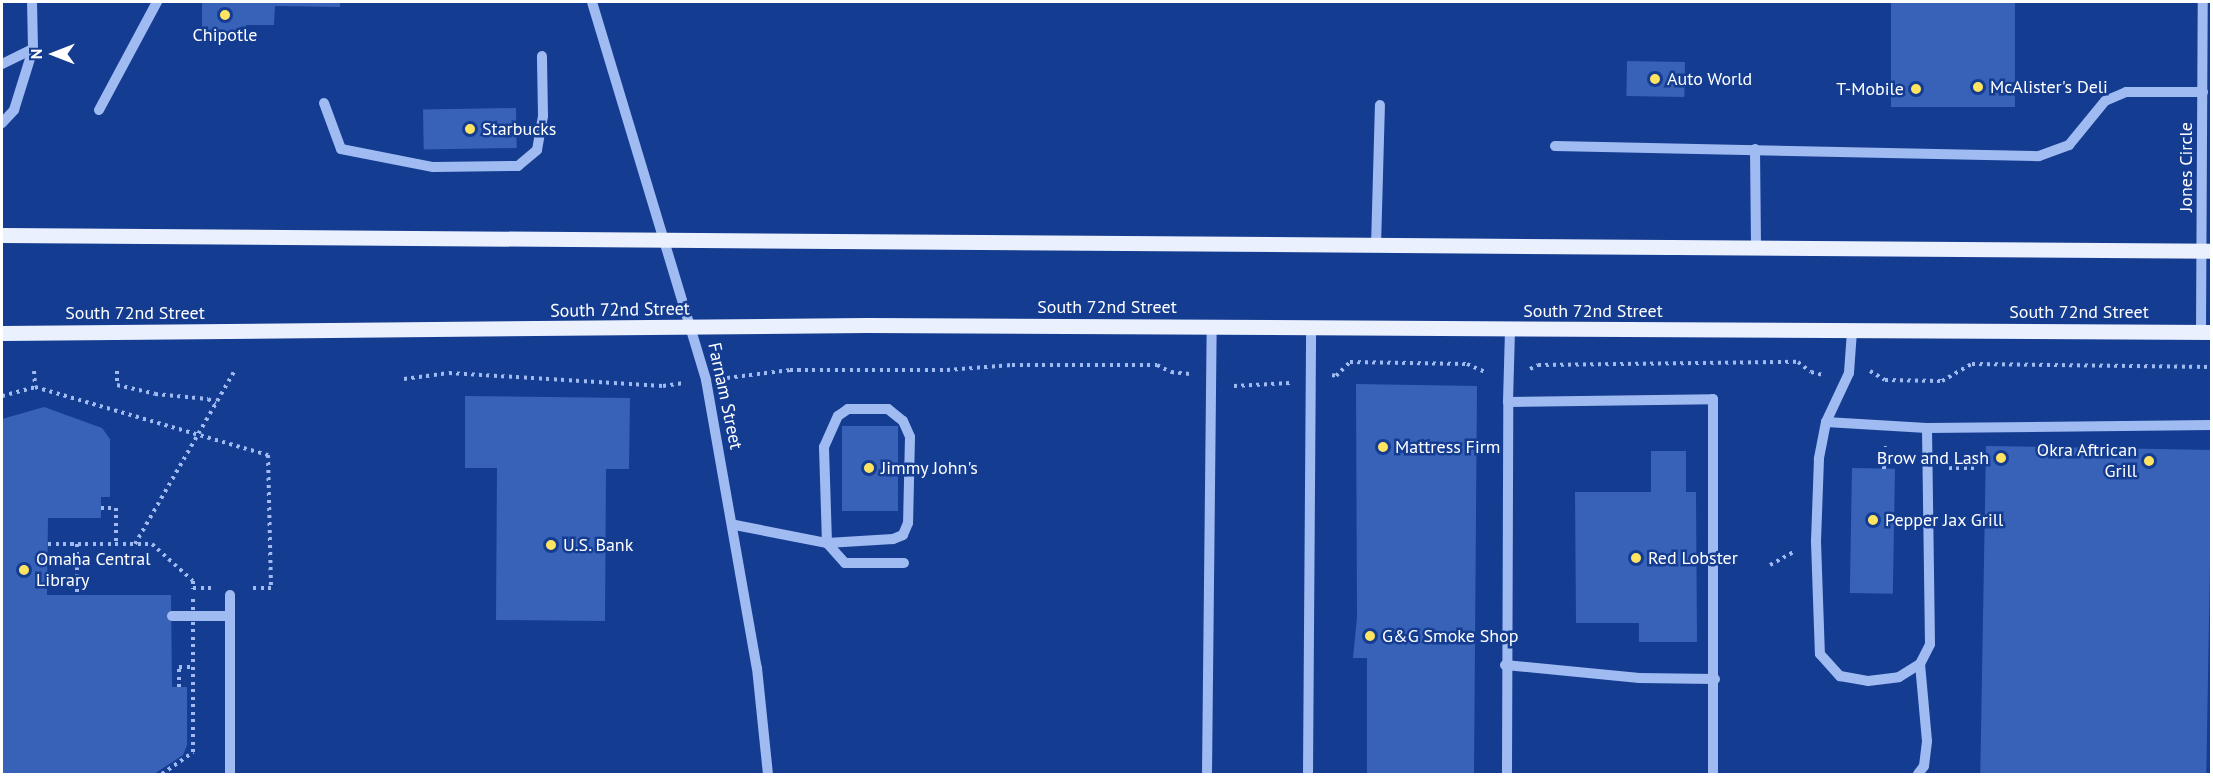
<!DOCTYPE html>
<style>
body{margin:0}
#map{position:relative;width:2213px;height:776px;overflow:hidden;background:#143c91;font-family:"PT Sans",sans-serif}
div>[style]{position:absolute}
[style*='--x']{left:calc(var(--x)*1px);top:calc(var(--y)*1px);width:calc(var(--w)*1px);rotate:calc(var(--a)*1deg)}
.building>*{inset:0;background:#3862b8;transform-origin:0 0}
.path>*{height:4px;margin-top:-2px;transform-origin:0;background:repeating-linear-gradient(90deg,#a0bbf1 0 3px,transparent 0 7.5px)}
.minor>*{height:10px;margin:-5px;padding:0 5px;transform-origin:5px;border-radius:5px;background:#a0bbf1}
.major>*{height:15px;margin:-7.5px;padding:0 7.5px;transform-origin:7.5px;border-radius:7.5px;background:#ebf0ff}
.path-bridge>*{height:4px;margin-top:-2px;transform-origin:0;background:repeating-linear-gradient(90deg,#a0bbf1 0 3px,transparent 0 7.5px)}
.dots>*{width:16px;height:16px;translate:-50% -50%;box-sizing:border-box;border:3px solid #143c91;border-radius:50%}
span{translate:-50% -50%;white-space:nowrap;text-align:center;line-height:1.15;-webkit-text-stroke:5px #143c91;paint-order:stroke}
.poi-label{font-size:18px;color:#fff}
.left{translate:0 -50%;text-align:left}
.right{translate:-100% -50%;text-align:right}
.street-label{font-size:18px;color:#fff}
.frame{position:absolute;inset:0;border:3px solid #fff;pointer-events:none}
.north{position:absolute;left:24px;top:24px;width:60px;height:60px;-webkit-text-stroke:4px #143c91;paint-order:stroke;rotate:270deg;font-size:16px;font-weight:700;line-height:24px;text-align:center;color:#fff}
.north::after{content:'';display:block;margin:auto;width:21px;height:27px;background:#fff;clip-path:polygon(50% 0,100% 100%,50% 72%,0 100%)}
</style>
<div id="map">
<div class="building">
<i style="clip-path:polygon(202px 2px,340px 2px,340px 7px,275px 6px,274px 25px,246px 25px,245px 39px,202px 39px)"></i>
<i style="left:1891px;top:2px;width:124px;height:105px"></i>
<i style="left:1627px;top:61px;width:58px;height:35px;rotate:1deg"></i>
<i style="left:516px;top:108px;width:40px;height:93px;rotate:89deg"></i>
<i style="clip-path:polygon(1356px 384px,1477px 386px,1474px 774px,1367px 774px,1367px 658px,1353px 658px,1357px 617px)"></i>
<i style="clip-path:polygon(465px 396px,630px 398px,629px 469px,606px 469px,605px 621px,496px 620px,497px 468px,465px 468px)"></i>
<i style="clip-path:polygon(44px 407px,102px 428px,110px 439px,110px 497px,101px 497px,101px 518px,48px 518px,47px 595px,171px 595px,172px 687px,187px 687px,187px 745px,183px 755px,154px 774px,2px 774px,2px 419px)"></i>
<i style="left:842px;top:426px;width:56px;height:85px"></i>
<i style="left:1986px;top:446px;width:226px;height:328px;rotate:1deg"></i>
<i style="clip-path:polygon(1651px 451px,1686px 451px,1686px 492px,1696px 492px,1697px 642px,1639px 642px,1639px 623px,1576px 623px,1575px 492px,1651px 492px)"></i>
<i style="left:1852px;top:468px;width:43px;height:125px;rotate:1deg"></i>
</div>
<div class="path">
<i style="--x:1530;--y:369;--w:9;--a:-27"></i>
<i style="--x:1538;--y:365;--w:260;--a:-0.7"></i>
<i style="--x:1798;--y:362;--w:16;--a:38"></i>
<i style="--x:1811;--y:372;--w:12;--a:14"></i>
<i style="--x:34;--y:371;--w:16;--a:86"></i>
<i style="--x:117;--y:371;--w:14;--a:90"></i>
<i style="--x:117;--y:385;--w:39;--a:13"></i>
<i style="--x:155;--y:394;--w:53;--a:5.4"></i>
<i style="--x:208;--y:399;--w:9;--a:32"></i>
<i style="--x:1870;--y:371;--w:17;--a:31"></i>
<i style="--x:1885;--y:380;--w:57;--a:1"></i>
<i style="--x:1942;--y:381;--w:34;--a:-30"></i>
<i style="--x:1972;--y:364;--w:240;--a:0.7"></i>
<i style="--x:1332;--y:375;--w:4;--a:14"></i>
<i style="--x:1336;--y:376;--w:20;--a:-45"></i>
<i style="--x:1350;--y:362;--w:117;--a:1"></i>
<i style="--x:1467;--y:364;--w:22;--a:24"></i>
<i style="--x:727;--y:378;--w:64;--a:-7.2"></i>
<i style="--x:790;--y:370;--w:157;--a:0"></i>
<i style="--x:947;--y:370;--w:65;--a:-4.4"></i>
<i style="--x:1012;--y:365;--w:145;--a:0"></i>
<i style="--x:1157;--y:365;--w:16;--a:27"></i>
<i style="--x:1171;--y:372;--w:19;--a:6"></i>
<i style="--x:404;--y:379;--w:45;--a:-7.6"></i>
<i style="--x:449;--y:373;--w:214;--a:3.5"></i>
<i style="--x:663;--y:386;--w:21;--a:-8"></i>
<i style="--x:1234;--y:386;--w:56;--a:-3.1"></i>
<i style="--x:2;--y:396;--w:34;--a:-15"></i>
<i style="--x:35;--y:387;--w:243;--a:16.3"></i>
<i style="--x:268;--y:455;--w:133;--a:88.7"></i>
<i style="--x:271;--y:588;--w:20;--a:180"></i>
<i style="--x:1949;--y:468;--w:29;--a:0"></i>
<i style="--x:1884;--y:469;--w:23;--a:-88"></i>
<i style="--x:101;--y:508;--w:15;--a:0"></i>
<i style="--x:116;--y:508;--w:36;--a:90"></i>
<i style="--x:48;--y:544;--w:104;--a:0"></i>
<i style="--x:152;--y:544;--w:55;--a:42.1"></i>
<i style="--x:193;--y:581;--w:8;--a:90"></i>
<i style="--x:77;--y:544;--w:51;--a:90"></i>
<i style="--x:135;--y:544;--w:198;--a:-60.1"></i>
<i style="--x:1770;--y:565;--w:29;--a:-29"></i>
<i style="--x:193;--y:588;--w:18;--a:0"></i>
<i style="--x:179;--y:687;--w:20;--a:-90"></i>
<i style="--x:179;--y:667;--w:14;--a:0"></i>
</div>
<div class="minor">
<i style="--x:592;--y:2;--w:395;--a:73.2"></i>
<i style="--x:706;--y:380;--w:292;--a:80"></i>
<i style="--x:757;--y:668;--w:107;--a:84.1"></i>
<i style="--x:2;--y:64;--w:34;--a:-26"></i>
<i style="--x:324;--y:103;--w:49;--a:69.7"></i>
<i style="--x:341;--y:149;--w:94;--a:11.1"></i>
<i style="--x:433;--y:167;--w:85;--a:-0.7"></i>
<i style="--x:518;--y:166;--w:25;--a:-40"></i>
<i style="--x:537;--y:150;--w:35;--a:-80"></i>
<i style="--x:543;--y:116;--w:60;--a:-91"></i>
<i style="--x:99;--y:110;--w:123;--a:-61.8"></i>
<i style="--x:2;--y:123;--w:18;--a:-47"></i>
<i style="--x:14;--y:110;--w:64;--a:-72.7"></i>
<i style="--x:33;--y:49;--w:47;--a:-91.2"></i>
<i style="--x:1555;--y:146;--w:484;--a:1.2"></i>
<i style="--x:2039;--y:156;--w:32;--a:-20"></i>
<i style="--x:2069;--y:145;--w:57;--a:-50.7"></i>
<i style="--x:2105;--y:101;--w:23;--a:-23"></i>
<i style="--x:2126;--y:92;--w:77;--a:0"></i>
<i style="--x:1755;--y:149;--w:99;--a:89.4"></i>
<i style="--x:1376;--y:246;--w:141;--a:-88.4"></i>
<i style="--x:1510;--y:330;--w:72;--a:91.6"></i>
<i style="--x:1508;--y:402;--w:205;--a:-0.8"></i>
<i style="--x:1713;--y:399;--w:375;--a:90"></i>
<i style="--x:1852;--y:331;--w:42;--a:94.1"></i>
<i style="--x:1849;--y:373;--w:54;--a:115.1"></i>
<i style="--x:1826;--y:422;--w:38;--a:101"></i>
<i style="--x:1819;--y:459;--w:83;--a:92.1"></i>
<i style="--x:1816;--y:542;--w:112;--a:88"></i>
<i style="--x:1820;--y:654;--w:30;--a:48"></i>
<i style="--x:1840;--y:676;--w:28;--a:10"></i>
<i style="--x:1868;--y:681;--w:31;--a:-7"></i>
<i style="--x:1899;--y:677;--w:25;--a:-32"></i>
<i style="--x:1920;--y:664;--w:22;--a:-63"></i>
<i style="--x:1930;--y:644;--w:216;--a:-90.8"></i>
<i style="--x:1927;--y:428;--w:285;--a:-0.6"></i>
<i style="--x:2201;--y:332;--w:330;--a:-89.7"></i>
<i style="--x:848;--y:409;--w:40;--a:0"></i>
<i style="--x:888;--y:409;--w:19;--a:39"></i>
<i style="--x:903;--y:421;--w:17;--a:66"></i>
<i style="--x:910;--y:437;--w:86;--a:91.3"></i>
<i style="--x:908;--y:523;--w:13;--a:113"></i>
<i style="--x:903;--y:535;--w:11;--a:158"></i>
<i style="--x:893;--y:539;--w:66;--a:176.5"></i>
<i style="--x:827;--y:543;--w:96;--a:-91.8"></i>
<i style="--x:824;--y:447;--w:34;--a:-66"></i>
<i style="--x:838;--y:416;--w:12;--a:-35"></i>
<i style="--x:1826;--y:422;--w:101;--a:3.4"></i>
<i style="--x:735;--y:525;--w:94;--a:11.1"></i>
<i style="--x:827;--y:543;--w:27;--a:48"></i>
<i style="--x:845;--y:563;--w:59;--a:0"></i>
<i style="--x:172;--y:616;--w:58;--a:0"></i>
<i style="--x:1505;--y:665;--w:135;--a:5.5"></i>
<i style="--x:1639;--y:678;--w:76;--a:0.8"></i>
<i style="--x:230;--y:774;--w:179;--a:-90"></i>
<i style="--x:1207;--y:774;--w:447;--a:-89.4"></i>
<i style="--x:1308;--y:774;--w:446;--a:-89.6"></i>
<i style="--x:1507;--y:774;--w:372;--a:-89.8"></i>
<i style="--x:1918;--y:774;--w:10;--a:-53"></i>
<i style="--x:1924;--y:766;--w:25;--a:-83"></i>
<i style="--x:1927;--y:741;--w:77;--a:-95.2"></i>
</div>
<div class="major">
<i style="--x:2;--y:235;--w:2210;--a:0.41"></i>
<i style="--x:2;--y:333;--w:865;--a:-0.53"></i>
<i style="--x:867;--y:325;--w:1345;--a:0.3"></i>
</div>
<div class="path-bridge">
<i style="--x:162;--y:774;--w:38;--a:-35"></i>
<i style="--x:193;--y:752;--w:157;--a:-90"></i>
</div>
<div class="dots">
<i style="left:225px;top:15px;background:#ffe461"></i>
<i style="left:1655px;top:79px;background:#ffe461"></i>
<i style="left:1978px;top:87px;background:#ffe461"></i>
<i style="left:1916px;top:89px;background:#ffe461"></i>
<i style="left:470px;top:129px;background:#ffe461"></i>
<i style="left:1383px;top:447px;background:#ffe461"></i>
<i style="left:2001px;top:458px;background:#ffe461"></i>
<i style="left:2149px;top:461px;background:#ffe461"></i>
<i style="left:869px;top:468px;background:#ffe461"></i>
<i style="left:1873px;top:520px;background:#ffe461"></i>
<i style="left:551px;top:545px;background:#ffe461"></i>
<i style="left:1636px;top:558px;background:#ffe461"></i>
<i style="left:24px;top:570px;background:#ffe461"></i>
<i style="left:1370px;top:636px;background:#ffe461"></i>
</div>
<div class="poi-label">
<span style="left:225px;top:35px">Chipotle</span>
<span class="left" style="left:1667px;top:79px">Auto World</span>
<span class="left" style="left:1990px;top:87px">McAlister's Deli</span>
<span class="right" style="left:1904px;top:89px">T-Mobile</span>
<span class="left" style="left:482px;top:129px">Starbucks</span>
<span class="left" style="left:1395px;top:447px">Mattress Firm</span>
<span class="right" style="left:2137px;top:461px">Okra Aftrican<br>Grill</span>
<span class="right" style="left:1989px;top:458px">Brow and Lash</span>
<span class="left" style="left:881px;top:468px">Jimmy John's</span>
<span class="left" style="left:1885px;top:520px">Pepper Jax Grill</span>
<span class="left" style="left:563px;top:545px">U.S. Bank</span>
<span class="left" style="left:1648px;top:558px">Red Lobster</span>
<span class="left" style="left:36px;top:570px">Omaha Central<br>Library</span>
<span class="left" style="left:1382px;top:636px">G&amp;G Smoke Shop</span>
</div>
<div class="street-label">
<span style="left:2186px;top:167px;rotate:-90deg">Jones Circle</span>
<span style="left:1107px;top:307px">South 72nd Street</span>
<span style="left:620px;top:310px;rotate:-1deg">South 72nd Street</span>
<span style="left:1593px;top:311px">South 72nd Street</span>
<span style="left:2079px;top:312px">South 72nd Street</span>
<span style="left:135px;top:313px">South 72nd Street</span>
<span style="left:725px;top:396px;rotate:78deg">Farnam Street</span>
</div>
<div class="frame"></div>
<div class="north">N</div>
</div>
